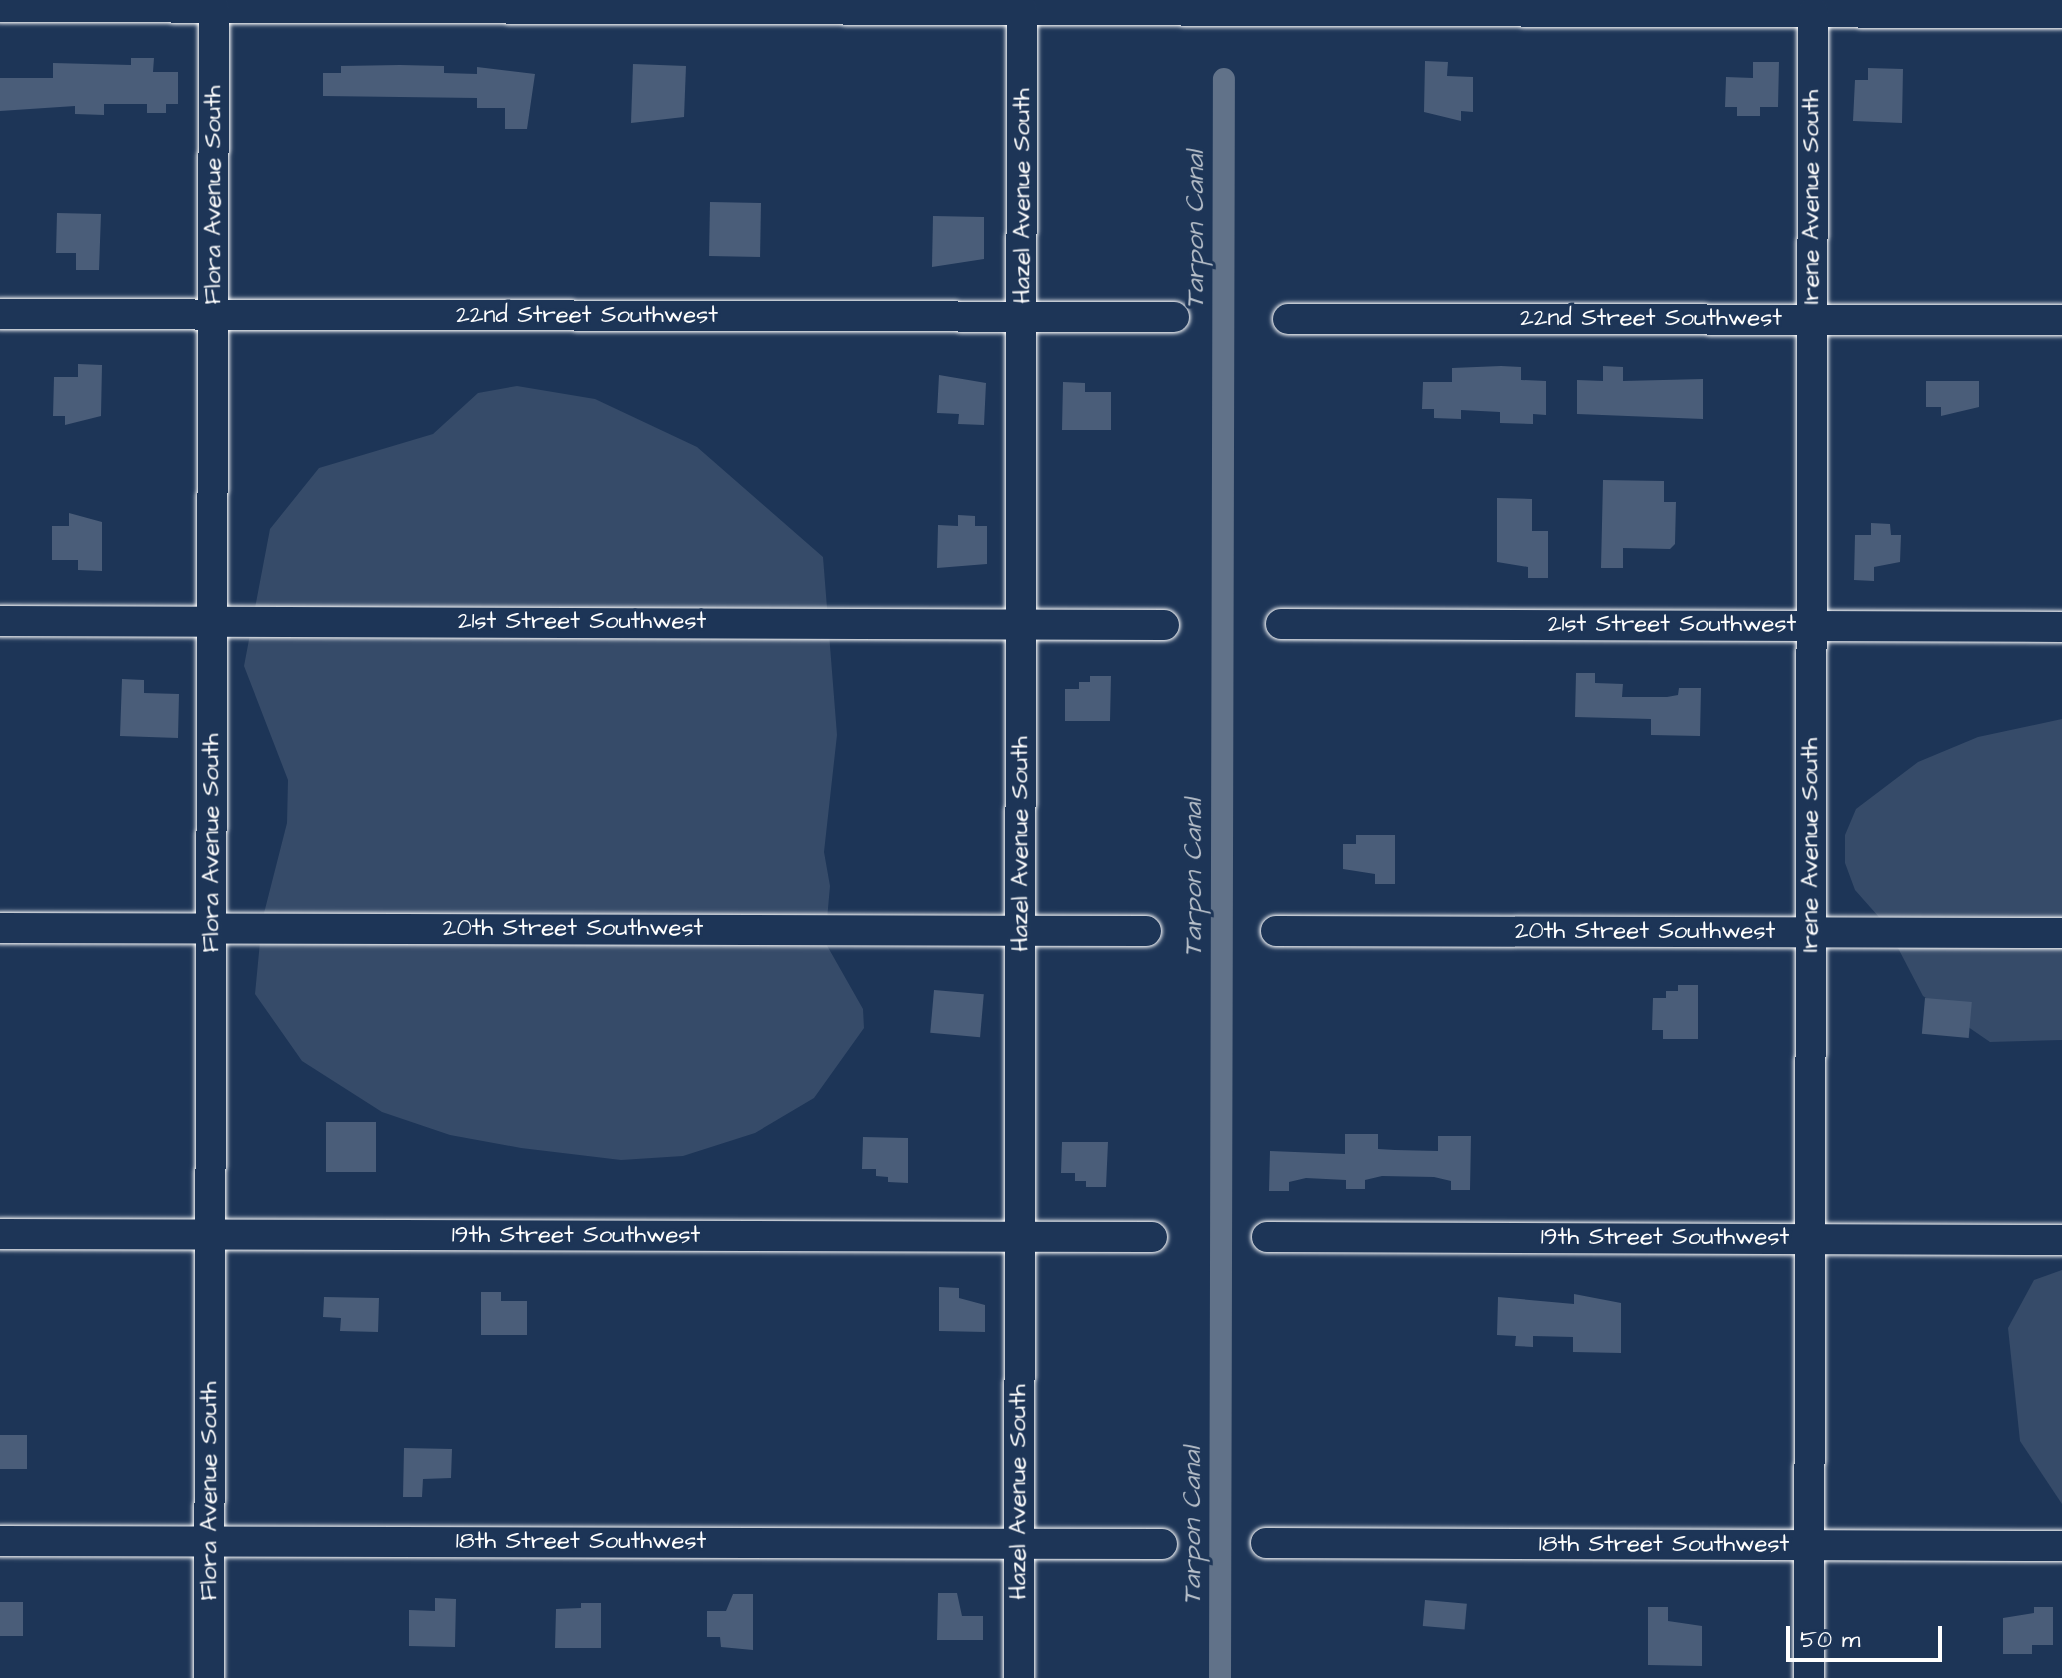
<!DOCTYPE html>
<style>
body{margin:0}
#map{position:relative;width:2062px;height:1678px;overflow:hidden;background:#1d3557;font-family:"Architects Daughter",sans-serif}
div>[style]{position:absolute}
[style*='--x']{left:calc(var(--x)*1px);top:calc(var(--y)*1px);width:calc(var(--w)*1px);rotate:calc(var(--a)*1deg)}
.green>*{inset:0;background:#364b69}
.canal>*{height:22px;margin:-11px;padding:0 11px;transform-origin:11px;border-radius:11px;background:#617289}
.building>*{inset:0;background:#4a5d79;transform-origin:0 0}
.roads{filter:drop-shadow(0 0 2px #fff) drop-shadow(0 0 2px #fff)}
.minor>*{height:30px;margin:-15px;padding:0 15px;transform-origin:15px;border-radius:15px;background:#1d3557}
span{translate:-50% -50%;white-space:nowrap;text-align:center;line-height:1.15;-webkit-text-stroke:6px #1d3557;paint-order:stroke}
.street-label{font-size:24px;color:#fff}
.water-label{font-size:26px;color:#b8c0ca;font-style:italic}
.scale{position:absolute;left:1786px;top:1626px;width:156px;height:36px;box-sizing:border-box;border:4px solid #fff;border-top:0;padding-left:10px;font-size:24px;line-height:28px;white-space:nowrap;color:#fff;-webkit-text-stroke:6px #1d3557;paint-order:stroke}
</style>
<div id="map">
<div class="green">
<i style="clip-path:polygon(517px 386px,595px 399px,697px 447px,823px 557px,837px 735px,824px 852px,830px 886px,825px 942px,863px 1009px,864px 1028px,814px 1098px,755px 1133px,683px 1156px,621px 1160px,521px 1148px,450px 1135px,382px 1112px,302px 1061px,255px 994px,262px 921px,287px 823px,288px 780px,244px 666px,270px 529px,319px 468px,433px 434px,478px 393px)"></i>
<i style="clip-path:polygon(2062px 719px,2062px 1040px,1990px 1042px,1923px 996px,1886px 925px,1855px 890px,1845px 863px,1845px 835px,1856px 809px,1918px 762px,1978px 737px)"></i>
<i style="clip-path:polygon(2062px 1270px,2062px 1504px,2020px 1441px,2008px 1328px,2034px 1280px)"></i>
</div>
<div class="canal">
<i style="--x:1220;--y:1678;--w:1599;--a:-89.86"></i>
</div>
<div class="building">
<i style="clip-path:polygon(131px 58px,154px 58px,153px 72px,178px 72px,178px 104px,166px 104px,166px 113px,147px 113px,147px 104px,104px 104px,104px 115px,75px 114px,75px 106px,0 111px,0 78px,53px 78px,53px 63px,131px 65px)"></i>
<i style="clip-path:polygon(1425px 61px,1448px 62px,1447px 76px,1473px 77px,1473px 112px,1461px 111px,1461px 121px,1424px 112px)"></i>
<i style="clip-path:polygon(1753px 62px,1779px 62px,1778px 107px,1760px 107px,1760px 116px,1737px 116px,1737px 107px,1725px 107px,1726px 77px,1753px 78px)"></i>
<i style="clip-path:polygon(633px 64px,686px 66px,684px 117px,631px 123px)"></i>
<i style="clip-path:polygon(400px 65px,444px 66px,444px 73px,477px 74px,477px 67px,535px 74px,527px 129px,505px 129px,505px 108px,477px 108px,477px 98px,323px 96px,323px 73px,341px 73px,341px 66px)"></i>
<i style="clip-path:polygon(1868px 68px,1903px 69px,1902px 123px,1853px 121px,1855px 80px,1868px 80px)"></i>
<i style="left:710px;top:202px;width:51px;height:54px;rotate:1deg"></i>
<i style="clip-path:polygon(57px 213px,101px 214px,99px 270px,76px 270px,76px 253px,56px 253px)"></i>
<i style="clip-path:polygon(933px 216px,984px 217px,984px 259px,932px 267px)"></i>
<i style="clip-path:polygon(78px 364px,102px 365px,101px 416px,65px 425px,65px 416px,53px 416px,54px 377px,78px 377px)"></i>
<i style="clip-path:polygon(1501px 366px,1521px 367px,1521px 380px,1546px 381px,1546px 415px,1533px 414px,1533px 424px,1500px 423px,1500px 412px,1461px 410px,1461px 419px,1434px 418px,1434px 409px,1422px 409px,1423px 382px,1452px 382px,1452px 368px)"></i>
<i style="clip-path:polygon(1603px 366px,1623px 367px,1623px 381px,1703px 379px,1703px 419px,1577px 414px,1577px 380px,1603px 381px)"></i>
<i style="clip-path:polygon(939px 375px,986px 383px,984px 425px,958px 424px,959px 414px,937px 413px)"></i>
<i style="clip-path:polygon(1926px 381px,1979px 381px,1979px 407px,1941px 416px,1941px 407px,1926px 407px)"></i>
<i style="clip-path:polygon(1063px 382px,1085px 383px,1085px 392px,1111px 392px,1111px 430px,1062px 430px)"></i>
<i style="clip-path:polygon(1603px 480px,1664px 481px,1664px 502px,1676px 502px,1675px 544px,1670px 549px,1623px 548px,1623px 568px,1601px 568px)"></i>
<i style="clip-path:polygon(1497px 498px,1532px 499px,1532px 531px,1548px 531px,1548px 578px,1528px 578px,1528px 567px,1497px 562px)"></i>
<i style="clip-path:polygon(69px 513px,102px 522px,102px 571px,78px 570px,78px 560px,52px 560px,52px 526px,69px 526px)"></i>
<i style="clip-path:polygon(958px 515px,975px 516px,975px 526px,987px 526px,987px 564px,937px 568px,938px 525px,958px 526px)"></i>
<i style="clip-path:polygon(1871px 523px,1890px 524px,1891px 535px,1901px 535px,1900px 562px,1874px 567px,1874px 581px,1854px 580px,1855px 535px,1871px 535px)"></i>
<i style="clip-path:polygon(1576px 673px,1595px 673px,1595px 683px,1623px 684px,1622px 697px,1667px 697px,1678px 695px,1679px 688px,1701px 688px,1700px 736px,1651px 735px,1651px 719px,1575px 717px)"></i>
<i style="clip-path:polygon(1090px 676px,1111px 676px,1110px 721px,1065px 721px,1065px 689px,1079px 689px,1079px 682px,1090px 682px)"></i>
<i style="clip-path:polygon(122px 679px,144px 680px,144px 693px,179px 694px,178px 738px,120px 736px)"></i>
<i style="clip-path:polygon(1356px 835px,1395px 835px,1395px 884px,1375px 884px,1375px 874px,1343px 869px,1343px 844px,1356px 844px)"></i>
<i style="clip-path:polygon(1678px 985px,1698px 985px,1698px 1039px,1663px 1039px,1663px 1030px,1652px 1030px,1653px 998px,1666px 998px,1666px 991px,1678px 991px)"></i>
<i style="left:934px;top:990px;width:50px;height:43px;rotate:5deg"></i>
<i style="left:1925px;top:998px;width:47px;height:36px;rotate:5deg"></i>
<i style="left:376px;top:1122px;width:50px;height:50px;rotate:90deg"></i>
<i style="clip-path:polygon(1345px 1134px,1378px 1134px,1378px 1149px,1395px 1150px,1438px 1151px,1438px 1136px,1471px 1136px,1470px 1190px,1451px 1190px,1451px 1181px,1434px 1177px,1382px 1176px,1365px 1180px,1365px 1189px,1346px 1189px,1346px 1180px,1306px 1178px,1289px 1182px,1289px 1191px,1269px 1191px,1270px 1151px,1345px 1154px)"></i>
<i style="clip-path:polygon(863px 1137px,908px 1138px,908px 1183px,888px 1182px,888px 1177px,876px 1176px,876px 1169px,862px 1169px)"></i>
<i style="clip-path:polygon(1062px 1142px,1108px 1142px,1106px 1187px,1086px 1187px,1086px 1181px,1075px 1181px,1075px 1173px,1061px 1173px)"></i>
<i style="clip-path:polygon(939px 1287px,959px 1288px,959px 1298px,985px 1305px,985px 1332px,939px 1331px)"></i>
<i style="clip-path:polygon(481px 1292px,501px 1292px,501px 1301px,527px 1301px,527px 1335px,481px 1335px)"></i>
<i style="clip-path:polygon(1574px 1294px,1621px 1303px,1621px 1353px,1573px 1352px,1573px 1337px,1533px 1336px,1533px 1347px,1515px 1346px,1516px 1336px,1497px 1335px,1498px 1297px,1574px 1304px)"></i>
<i style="clip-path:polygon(324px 1297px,379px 1298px,378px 1332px,340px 1331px,341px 1318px,323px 1317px)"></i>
<i style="left:0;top:1435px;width:27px;height:34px"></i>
<i style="clip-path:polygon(404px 1448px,452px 1449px,451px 1478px,423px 1479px,422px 1497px,403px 1497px)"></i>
<i style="clip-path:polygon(938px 1593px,957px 1593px,962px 1616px,983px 1616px,983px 1640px,937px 1640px)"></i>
<i style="clip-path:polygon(733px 1594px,753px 1594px,753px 1650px,721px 1647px,720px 1637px,707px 1637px,707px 1611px,726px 1611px)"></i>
<i style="clip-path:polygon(435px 1598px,456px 1599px,455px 1647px,409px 1646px,409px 1610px,435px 1611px)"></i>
<i style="left:1425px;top:1600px;width:42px;height:26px;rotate:5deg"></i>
<i style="left:0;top:1602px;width:23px;height:34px"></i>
<i style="clip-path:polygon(581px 1603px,601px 1603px,601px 1648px,555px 1648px,556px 1609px,581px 1608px)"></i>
<i style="clip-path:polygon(1648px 1607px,1668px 1607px,1668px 1621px,1702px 1626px,1702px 1666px,1648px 1665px)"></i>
<i style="clip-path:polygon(2034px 1607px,2053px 1607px,2053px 1645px,2032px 1645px,2032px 1654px,2003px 1654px,2003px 1618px,2034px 1613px)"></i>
</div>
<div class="roads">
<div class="minor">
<i style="--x:0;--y:7;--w:2062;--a:0.17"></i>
<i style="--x:0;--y:314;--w:1174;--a:0.15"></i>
<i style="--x:1288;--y:319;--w:774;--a:0.07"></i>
<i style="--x:0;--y:621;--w:1164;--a:0.2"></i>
<i style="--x:1281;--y:624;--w:781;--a:0.22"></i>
<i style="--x:0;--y:928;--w:1146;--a:0.15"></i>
<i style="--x:1276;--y:931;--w:786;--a:0.15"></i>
<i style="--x:0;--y:1234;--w:1152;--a:0.15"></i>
<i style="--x:1267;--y:1237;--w:795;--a:0.22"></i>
<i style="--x:0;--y:1541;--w:1162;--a:0.15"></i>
<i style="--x:1266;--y:1543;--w:796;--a:0.22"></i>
<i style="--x:209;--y:1678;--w:1671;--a:-89.83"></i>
<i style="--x:1019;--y:1678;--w:1669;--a:-89.9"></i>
<i style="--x:1809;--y:1678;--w:1666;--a:-89.86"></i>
</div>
</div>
<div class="street-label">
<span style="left:214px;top:195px;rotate:-90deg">Flora Avenue South</span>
<span style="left:1023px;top:196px;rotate:-90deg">Hazel Avenue South</span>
<span style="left:1812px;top:197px;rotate:-90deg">Irene Avenue South</span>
<span style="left:587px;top:316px">22nd Street Southwest</span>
<span style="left:1651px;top:319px">22nd Street Southwest</span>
<span style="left:582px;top:622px">21st Street Southwest</span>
<span style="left:1672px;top:625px">21st Street Southwest</span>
<span style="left:212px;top:843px;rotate:-90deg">Flora Avenue South</span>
<span style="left:1021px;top:844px;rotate:-90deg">Hazel Avenue South</span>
<span style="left:1811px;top:845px;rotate:-90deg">Irene Avenue South</span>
<span style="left:573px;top:929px">20th Street Southwest</span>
<span style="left:1645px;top:932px">20th Street Southwest</span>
<span style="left:576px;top:1236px">19th Street Southwest</span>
<span style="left:1665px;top:1238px">19th Street Southwest</span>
<span style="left:210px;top:1491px;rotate:-90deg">Flora Avenue South</span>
<span style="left:1019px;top:1492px;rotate:-90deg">Hazel Avenue South</span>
<span style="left:581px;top:1542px">18th Street Southwest</span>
<span style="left:1664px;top:1545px">18th Street Southwest</span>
</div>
<div class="water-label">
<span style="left:1196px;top:230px;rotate:-90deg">Tarpon Canal</span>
<span style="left:1194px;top:878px;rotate:-90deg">Tarpon Canal</span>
<span style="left:1193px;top:1526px;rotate:-90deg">Tarpon Canal</span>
</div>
<div class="scale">50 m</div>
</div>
